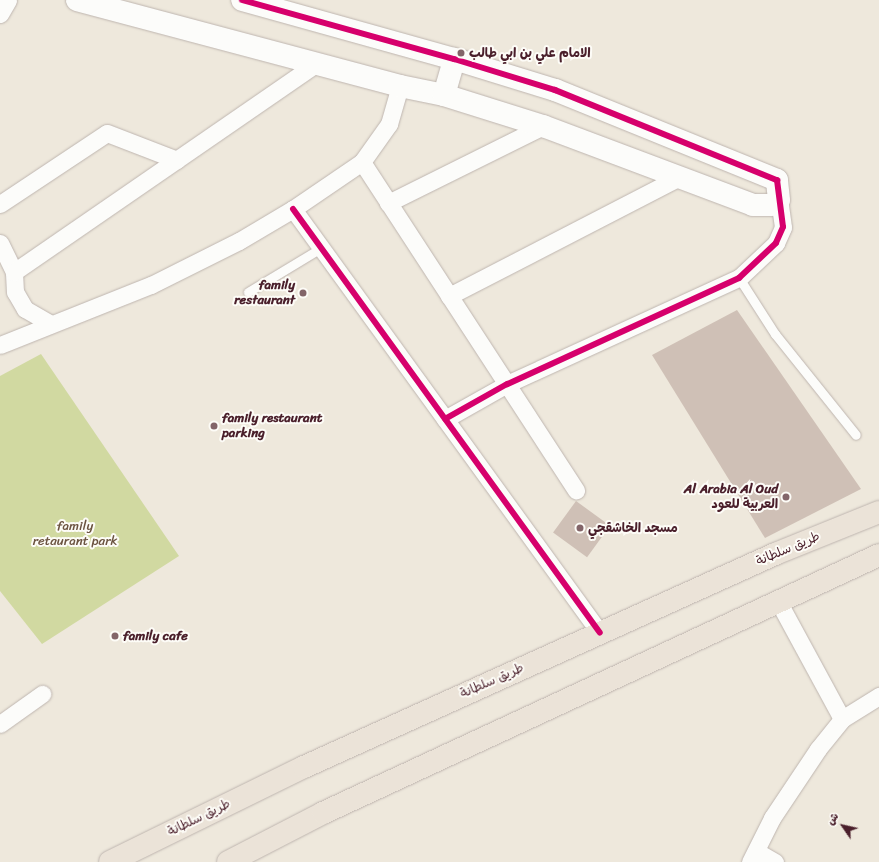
<!DOCTYPE html>
<meta charset="utf-8">
<style>
body{margin:0}
#map{position:relative;width:879px;height:862px;overflow:hidden;background:#eee8dc;font-family:Sriracha,"Playpen Sans Arabic",sans-serif}
div>[style]{position:absolute}
[style*='--x']{left:calc(var(--x)*1px);top:calc(var(--y)*1px);width:calc(var(--w)*1px);rotate:calc(var(--a)*1deg)}
.green>*{inset:0;background:#d1d9a1}
.building>*{inset:0;background:#cfc0b6;transform-origin:0 0}
.roads{filter:drop-shadow(0 0 1px #beb5af) drop-shadow(0 0 1px #beb5af)}
.service>*{height:9px;margin:-4.5px;padding:0 4.5px;transform-origin:4.5px;border-radius:4.5px;background:#fcfcfa}
.minor>*{height:17px;margin:-8.5px;padding:0 8.5px;transform-origin:8.5px;border-radius:8.5px;background:#fcfcfa}
.tertiary>*{height:22px;margin:-11px;padding:0 11px;transform-origin:11px;border-radius:11px;background:#fcfcfa}
.primary>*{height:22px;margin:-11px;padding:0 11px;transform-origin:11px;border-radius:11px;background:#ebe3d8}
.cycleway>*{height:6px;margin:-3px;padding:0 3px;transform-origin:3px;border-radius:3px;background:#d6006c}
.dots>*{width:11px;height:11px;translate:-50% -50%;box-sizing:border-box;border:2px solid #fdfcf7;border-radius:50%}
span{translate:-50% -50%;white-space:nowrap;text-align:center;line-height:1.15;-webkit-text-stroke:4px #fdfcf7;paint-order:stroke}
.poi-label{font-size:13px;color:#4a1f2b;font-weight:700}
.left{translate:0 -50%;text-align:left}
.right{translate:-100% -50%;text-align:right}
.park-label{font-size:13px;color:#6b5340}
.street-label{font-size:13px;color:#4a1f2b}
.north{position:absolute;left:823px;top:806px;width:40px;height:40px;-webkit-text-stroke:3px #fdfcf7;paint-order:stroke;rotate:304deg;font-size:11px;font-weight:700;line-height:16px;text-align:center;color:#4a1f2b}
.north::after{content:'';display:block;margin:auto;width:14px;height:18px;background:#4a1f2b;clip-path:polygon(50% 0,100% 100%,50% 72%,0 100%)}
</style>
<div id="map">
<div class="green">
<i style="clip-path:polygon(41px 354px,179px 556px,42px 644px,0 591px,0 376px)"></i>
</div>
<div class="building">
<i style="clip-path:polygon(737px 310px,861px 489px,765px 538px,652px 355px)"></i>
<i style="left:576px;top:501px;width:42px;height:39px;rotate:36deg"></i>
</div>
<div class="roads">
<div class="service">
<i style="--x:739;--y:278;--w:67;--a:57.3"></i>
<i style="--x:775;--y:334;--w:129;--a:51.3"></i>
<i style="--x:248;--y:292;--w:85;--a:-31.1"></i>
</div>
<div class="minor">
<i style="--x:0;--y:14;--w:16;--a:-60"></i>
<i style="--x:362;--y:162;--w:392;--a:56.9"></i>
<i style="--x:388;--y:203;--w:173;--a:-26.4"></i>
<i style="--x:0;--y:204;--w:128;--a:-33.6"></i>
<i style="--x:107;--y:133;--w:75;--a:21.1"></i>
<i style="--x:293;--y:209;--w:523;--a:54.09"></i>
<i style="--x:0;--y:243;--w:32;--a:64"></i>
<i style="--x:449;--y:296;--w:258;--a:-27.3"></i>
<i style="--x:51;--y:324;--w:30;--a:-150"></i>
<i style="--x:25;--y:309;--w:20;--a:-120"></i>
<i style="--x:15;--y:292;--w:20;--a:-93"></i>
<i style="--x:14;--y:272;--w:368;--a:-34.6"></i>
<i style="--x:0;--y:345;--w:162;--a:-21.7"></i>
<i style="--x:151;--y:285;--w:98;--a:-26.6"></i>
<i style="--x:239;--y:241;--w:63;--a:-30.7"></i>
<i style="--x:293;--y:209;--w:83;--a:-34.3"></i>
<i style="--x:362;--y:162;--w:47;--a:-54.6"></i>
<i style="--x:389;--y:124;--w:40;--a:-74"></i>
<i style="--x:445;--y:419;--w:71;--a:-29.4"></i>
<i style="--x:507;--y:384;--w:255;--a:-24.6"></i>
<i style="--x:739;--y:278;--w:51;--a:-43.4"></i>
<i style="--x:776;--y:243;--w:17;--a:-66"></i>
<i style="--x:783;--y:227;--w:27;--a:-98"></i>
<i style="--x:778;--y:601;--w:134;--a:61.5"></i>
<i style="--x:0;--y:724;--w:52;--a:-35.5"></i>
<i style="--x:756;--y:851;--w:22;--a:30"></i>
<i style="--x:750;--y:862;--w:49;--a:-63.4"></i>
<i style="--x:772;--y:818;--w:83;--a:-56.3"></i>
<i style="--x:818;--y:749;--w:38;--a:-51"></i>
<i style="--x:842;--y:719;--w:44;--a:-31.9"></i>
</div>
<div class="tertiary">
<i style="--x:77;--y:0;--w:334;--a:14.9"></i>
<i style="--x:400;--y:86;--w:45;--a:11.6"></i>
<i style="--x:444;--y:95;--w:104;--a:17.4"></i>
<i style="--x:543;--y:126;--w:224;--a:20.6"></i>
<i style="--x:753;--y:205;--w:18;--a:0"></i>
<i style="--x:771;--y:205;--w:9;--a:-32"></i>
<i style="--x:779;--y:200;--w:20;--a:-96"></i>
<i style="--x:777;--y:180;--w:240;--a:-157.9"></i>
<i style="--x:555;--y:90;--w:106;--a:-162.9"></i>
<i style="--x:454;--y:59;--w:220;--a:-164.4"></i>
<i style="--x:444;--y:95;--w:37;--a:-74"></i>
</div>
<div class="primary">
<i style="--x:110;--y:862;--w:216;--a:-26.1"></i>
<i style="--x:304;--y:767;--w:517;--a:-24.33"></i>
<i style="--x:775;--y:554;--w:112;--a:-22"></i>
<i style="--x:228;--y:862;--w:107;--a:-27.3"></i>
<i style="--x:323;--y:813;--w:613;--a:-24.89"></i>
</div>
</div>
<div class="cycleway">
<i style="--x:242;--y:0;--w:220;--a:15.6"></i>
<i style="--x:454;--y:59;--w:106;--a:17.1"></i>
<i style="--x:555;--y:90;--w:240;--a:22.1"></i>
<i style="--x:777;--y:180;--w:47;--a:82.7"></i>
<i style="--x:783;--y:227;--w:17;--a:114"></i>
<i style="--x:776;--y:243;--w:51;--a:136.6"></i>
<i style="--x:739;--y:278;--w:255;--a:155.4"></i>
<i style="--x:507;--y:384;--w:71;--a:150.6"></i>
<i style="--x:293;--y:209;--w:523;--a:54.09"></i>
</div>
<div class="dots">
<i style="left:461px;top:53px;background:#836569"></i>
<i style="left:303px;top:293px;background:#836569"></i>
<i style="left:214px;top:426px;background:#836569"></i>
<i style="left:786px;top:497px;background:#836569"></i>
<i style="left:580px;top:528px;background:#836569"></i>
<i style="left:115px;top:636px;background:#836569"></i>
</div>
<div class="poi-label">
<span class="left" style="left:469px;top:53px">الامام علي بن ابي طالب</span>
<span class="right" style="left:295px;top:293px">family<br>restaurant</span>
<span class="left" style="left:222px;top:426px">family restaurant<br>parking</span>
<span class="right" style="left:778px;top:497px">Al Arabia Al Oud<br>العربية للعود</span>
<span class="left" style="left:588px;top:528px">مسجد الخاشقجي</span>
<span class="left" style="left:123px;top:636px">family cafe</span>
</div>
<div class="park-label">
<span style="left:75px;top:534px">family<br>retaurant park</span>
</div>
<div class="street-label">
<span style="left:788px;top:549px;rotate:-23deg">طريق سلطانة</span>
<span style="left:492px;top:681px;rotate:-24deg">طريق سلطانة</span>
<span style="left:199px;top:818px;rotate:-26deg">طريق سلطانة</span>
</div>
<div class="north">ش</div>
</div>
